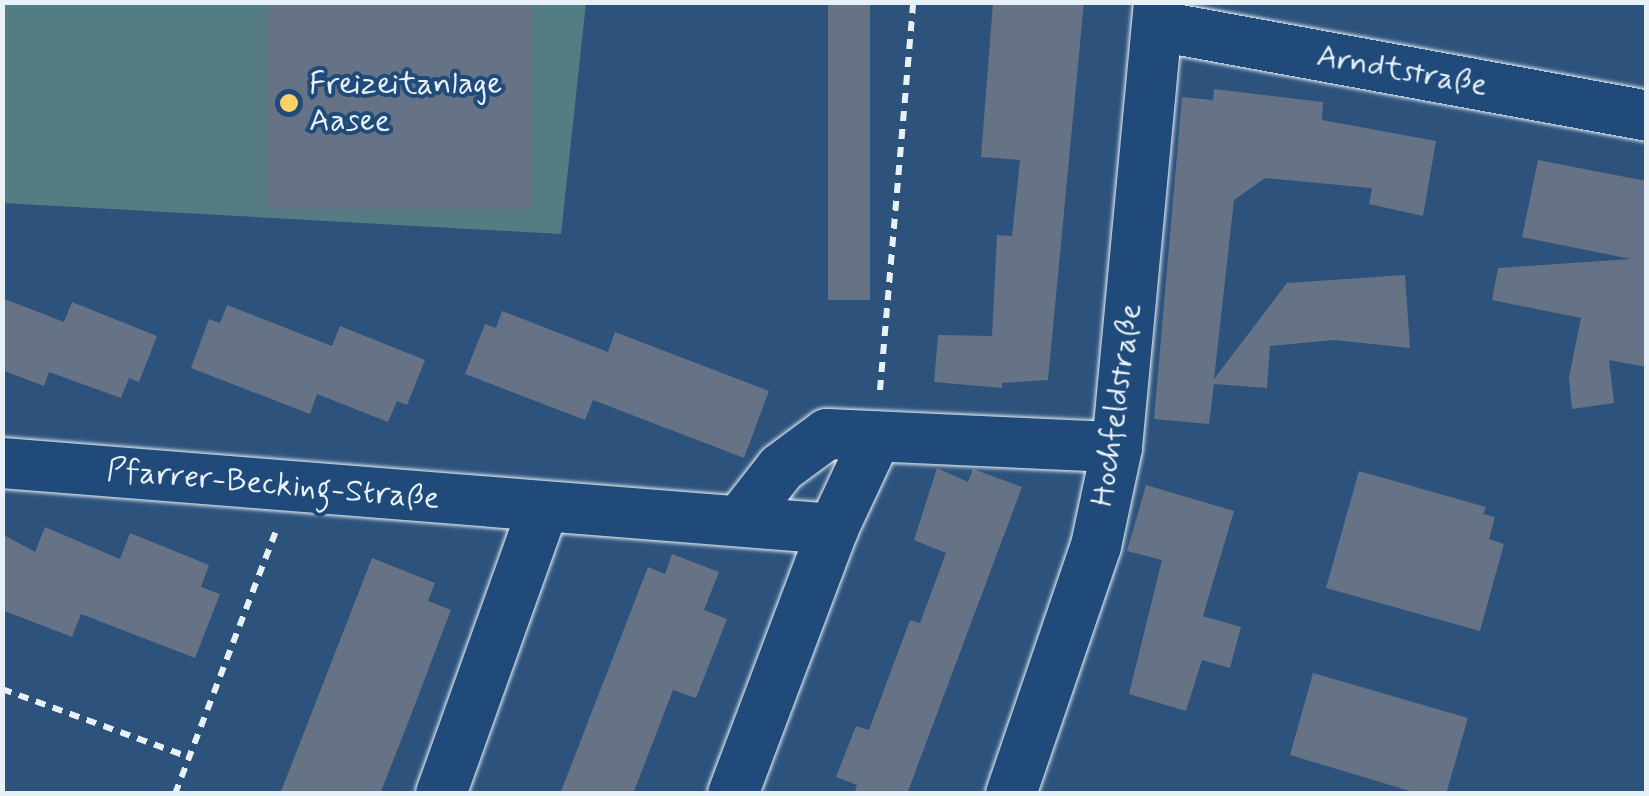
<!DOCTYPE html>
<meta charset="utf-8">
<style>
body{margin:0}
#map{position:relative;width:1649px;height:796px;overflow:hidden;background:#2d527c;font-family:Mynerve,sans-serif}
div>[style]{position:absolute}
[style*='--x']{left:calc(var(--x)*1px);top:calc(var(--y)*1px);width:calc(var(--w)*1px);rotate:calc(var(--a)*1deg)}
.green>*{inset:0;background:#547c83}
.building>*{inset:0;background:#667286;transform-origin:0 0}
.path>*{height:6px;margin-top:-3px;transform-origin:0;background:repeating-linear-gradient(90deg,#e8f1f8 0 10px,transparent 0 18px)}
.roads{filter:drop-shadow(0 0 2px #e8f1f8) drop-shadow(0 0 2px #e8f1f8)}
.minor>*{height:50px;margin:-25px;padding:0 25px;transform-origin:25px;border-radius:25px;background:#1f4a7a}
.dots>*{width:28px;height:28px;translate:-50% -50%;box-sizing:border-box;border:5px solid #1f4a7a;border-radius:50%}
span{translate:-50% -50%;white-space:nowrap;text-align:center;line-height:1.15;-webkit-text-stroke:8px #1f4a7a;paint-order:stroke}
.street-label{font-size:32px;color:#e8f1f8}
.poi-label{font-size:32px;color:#e8f1f8}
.left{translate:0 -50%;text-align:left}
.frame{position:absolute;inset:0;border:5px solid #e8f1f8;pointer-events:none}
</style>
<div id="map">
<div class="green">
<i style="clip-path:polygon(2px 3px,586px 3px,561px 234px,3px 203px)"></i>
</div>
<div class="building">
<i style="left:268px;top:2px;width:263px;height:207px"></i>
<i style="left:828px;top:2px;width:42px;height:298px"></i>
<i style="clip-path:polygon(993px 2px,1084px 2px,1048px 380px,1002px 383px,1002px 388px,934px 382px,938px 335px,992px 336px,997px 235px,1012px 236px,1020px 160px,981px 157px)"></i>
<i style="clip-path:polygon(1214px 89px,1323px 102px,1322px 120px,1436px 141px,1423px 216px,1369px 204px,1372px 188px,1265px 178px,1234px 200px,1214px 379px,1287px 283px,1405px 275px,1410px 348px,1334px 340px,1270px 346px,1267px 388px,1214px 384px,1209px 424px,1154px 419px,1182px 97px,1213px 100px)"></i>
<i style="clip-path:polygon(1538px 160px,1646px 181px,1646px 367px,1609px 360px,1614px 403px,1572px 409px,1569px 377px,1581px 318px,1492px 300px,1498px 268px,1631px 259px,1522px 237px)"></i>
<i style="clip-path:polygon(2px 298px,64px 322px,72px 302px,157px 336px,139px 382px,129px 378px,121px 398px,49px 372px,44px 386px,2px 370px)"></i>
<i style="clip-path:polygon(227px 305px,332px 346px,340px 326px,425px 360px,407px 405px,397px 401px,388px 422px,317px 394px,310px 414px,191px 368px,209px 319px,220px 323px)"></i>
<i style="clip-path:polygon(502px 311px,608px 352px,615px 332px,769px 391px,744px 458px,593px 400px,585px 420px,465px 374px,485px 324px,496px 328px)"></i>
<i style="clip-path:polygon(937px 468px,968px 482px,973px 469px,1022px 487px,907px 794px,854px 794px,857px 785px,836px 777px,856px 726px,869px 730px,910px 620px,920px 623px,946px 553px,914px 540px)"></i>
<i style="clip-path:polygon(1359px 471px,1486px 507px,1483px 514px,1495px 517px,1489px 539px,1504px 544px,1480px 631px,1326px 588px)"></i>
<i style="clip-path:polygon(1146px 485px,1234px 511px,1203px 616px,1241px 627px,1230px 668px,1202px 660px,1186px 711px,1129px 694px,1162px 560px,1127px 551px)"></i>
<i style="clip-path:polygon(45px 527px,120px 559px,130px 533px,209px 565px,201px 587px,220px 594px,195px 658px,81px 614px,72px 637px,2px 610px,2px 534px,35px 552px)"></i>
<i style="clip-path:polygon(672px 554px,719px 572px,704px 610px,727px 619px,696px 698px,673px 690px,633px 794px,560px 794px,648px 567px,665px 574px)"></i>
<i style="clip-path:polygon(372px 558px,435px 583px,428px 601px,451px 610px,406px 728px,380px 794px,280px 794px)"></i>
<i style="clip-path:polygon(1313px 673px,1468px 718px,1446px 794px,1420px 794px,1290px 755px)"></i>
</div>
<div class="path">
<i style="--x:880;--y:390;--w:389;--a:-85.1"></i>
<i style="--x:2;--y:689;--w:199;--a:20"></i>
<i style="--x:175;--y:794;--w:280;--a:-69"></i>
</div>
<div class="roads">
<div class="minor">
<i style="--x:1158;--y:26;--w:496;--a:10.4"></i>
<i style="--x:2;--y:463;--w:834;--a:4.54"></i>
<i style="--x:742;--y:518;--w:63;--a:-52"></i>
<i style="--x:781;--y:468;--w:57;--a:-36.5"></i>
<i style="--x:827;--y:434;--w:290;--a:2.6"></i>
<i style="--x:441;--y:794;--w:305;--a:-70.3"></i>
<i style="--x:733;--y:794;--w:283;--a:-69.3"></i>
<i style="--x:833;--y:529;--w:102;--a:-64.9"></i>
<i style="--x:1011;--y:794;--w:262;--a:-71.1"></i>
<i style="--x:1096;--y:546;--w:101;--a:-78"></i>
<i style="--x:1117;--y:447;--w:447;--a:-84.6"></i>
</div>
</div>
<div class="dots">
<i style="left:289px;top:103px;background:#ffd166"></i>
</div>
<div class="street-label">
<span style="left:1402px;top:71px;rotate:10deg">Arndtstraße</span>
<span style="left:1117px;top:405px;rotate:-82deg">Hochfeldstraße</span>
<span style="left:273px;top:485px;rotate:5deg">Pfarrer-Becking-Straße</span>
</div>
<div class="poi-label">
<span class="left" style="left:309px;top:103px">Freizeitanlage<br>Aasee</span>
</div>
<div class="frame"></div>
</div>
